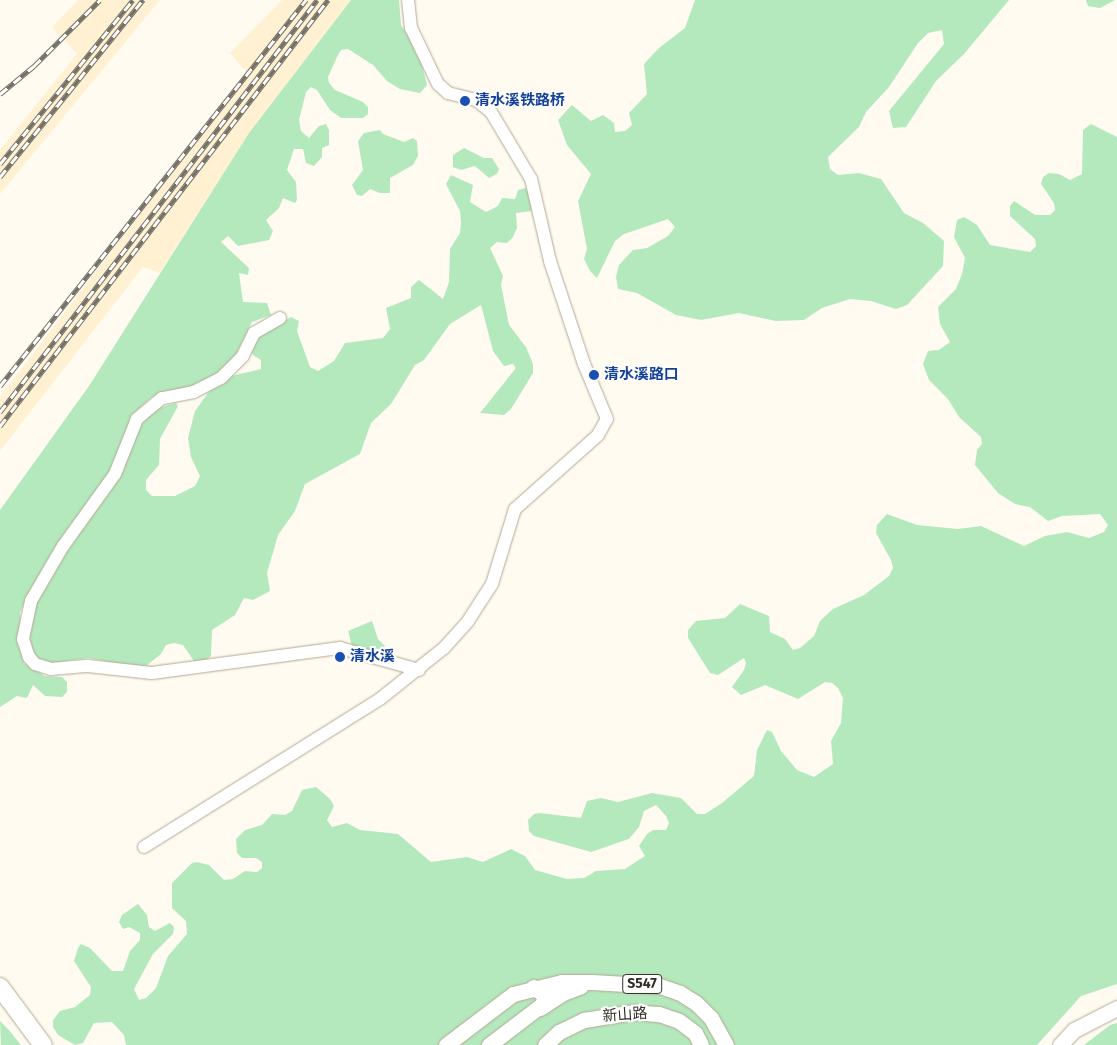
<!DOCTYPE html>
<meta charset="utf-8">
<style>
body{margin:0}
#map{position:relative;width:1117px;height:1045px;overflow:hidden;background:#fffbf1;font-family:"Fira Sans","Noto Sans SC",sans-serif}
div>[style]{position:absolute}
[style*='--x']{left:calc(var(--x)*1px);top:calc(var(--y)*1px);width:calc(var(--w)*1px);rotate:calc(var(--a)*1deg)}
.built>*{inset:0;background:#fff1d2}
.green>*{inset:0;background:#b4e9bd}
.roads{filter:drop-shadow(0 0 1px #b3a993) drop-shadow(0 0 1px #b3a993)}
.minor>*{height:12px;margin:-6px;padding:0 6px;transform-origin:6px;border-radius:6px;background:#fff}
.major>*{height:15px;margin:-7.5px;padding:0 7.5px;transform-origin:7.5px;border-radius:7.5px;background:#fff}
.highway>*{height:18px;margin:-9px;padding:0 9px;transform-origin:9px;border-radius:9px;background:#fff}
.rail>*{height:5px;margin-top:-2.5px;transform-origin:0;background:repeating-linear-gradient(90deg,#fff 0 9px,#747066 0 18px);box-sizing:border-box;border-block:1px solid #747066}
.dots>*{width:14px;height:14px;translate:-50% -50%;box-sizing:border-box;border:2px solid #fff;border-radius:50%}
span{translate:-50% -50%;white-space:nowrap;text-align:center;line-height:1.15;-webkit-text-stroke:4px #fff;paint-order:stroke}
.shield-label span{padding:1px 4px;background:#fff;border:1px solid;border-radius:4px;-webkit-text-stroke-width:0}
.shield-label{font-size:14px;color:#332f26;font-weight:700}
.transit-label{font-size:15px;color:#164399;font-weight:700}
.left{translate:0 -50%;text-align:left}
.street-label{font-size:15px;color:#332f26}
</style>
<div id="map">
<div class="built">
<i style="clip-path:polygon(78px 0,160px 0,0 194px,0 150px,77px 54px,52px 27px)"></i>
<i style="clip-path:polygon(282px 0,351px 0,249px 133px,160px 273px,143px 267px,0 451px,0 397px,247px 73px,230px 53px)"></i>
</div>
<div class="green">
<i style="clip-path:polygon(351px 0,399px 0,401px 25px,419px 53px,427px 85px,420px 93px,400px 89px,387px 81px,373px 65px,348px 49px,341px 50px,337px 57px,328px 77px,329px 83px,335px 90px,363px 102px,368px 107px,368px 114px,363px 118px,341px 118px,330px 110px,317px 90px,311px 87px,306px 92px,299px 120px,301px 131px,309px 138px,319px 126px,326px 124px,329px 130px,329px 145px,322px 148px,322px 157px,314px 166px,306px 163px,303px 149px,294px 149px,287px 170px,296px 182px,297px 200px,295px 203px,283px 198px,279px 208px,266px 220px,273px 231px,269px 240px,238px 246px,228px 236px,221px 242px,249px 268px,248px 275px,239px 273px,243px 302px,267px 303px,271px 315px,252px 322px,232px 363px,198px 387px,162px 392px,152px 397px,131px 416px,116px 465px,27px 596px,20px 613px,24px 663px,45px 676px,62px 677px,67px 682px,67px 692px,62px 697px,45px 696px,33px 685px,27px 698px,17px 696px,0 707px,0 510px,89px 386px,249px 133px)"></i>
<i style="clip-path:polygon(695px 0,1009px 0,964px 54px,936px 81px,906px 127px,893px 128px,889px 111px,944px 44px,942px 30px,928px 33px,918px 43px,889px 87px,866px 112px,859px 127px,828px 157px,830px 169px,838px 175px,859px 173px,881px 179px,904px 213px,923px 223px,944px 241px,943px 266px,907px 305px,896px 309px,871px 301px,850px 299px,822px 308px,804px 320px,776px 321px,739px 313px,701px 320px,676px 315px,637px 293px,618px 289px,616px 277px,619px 265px,633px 250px,647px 248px,668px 236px,675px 227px,668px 219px,624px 234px,615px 241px,597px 278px,590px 271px,584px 259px,587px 249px,578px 201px,591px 174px,567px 145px,558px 120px,572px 105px,591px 121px,603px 115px,614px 123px,615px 132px,625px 131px,632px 125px,629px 113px,647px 94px,644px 64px,659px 48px,685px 28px)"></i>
<i style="clip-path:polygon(1086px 0,1115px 0,1100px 8px,1088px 6px)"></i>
<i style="clip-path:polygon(1091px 124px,1117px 137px,1117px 984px,1081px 996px,1037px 1045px,126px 1045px,124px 1035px,112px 1022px,94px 1023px,83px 1043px,75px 1045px,58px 1035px,53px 1027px,53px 1020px,60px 1011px,75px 1007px,90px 995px,91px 987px,74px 961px,78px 948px,81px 944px,90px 948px,112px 971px,123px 971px,130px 951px,140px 940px,140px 933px,129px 927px,123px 929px,119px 922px,122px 915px,138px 904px,147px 915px,149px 927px,155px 931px,170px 923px,174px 927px,173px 934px,153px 954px,134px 989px,139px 1000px,146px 998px,156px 988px,168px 956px,187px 934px,186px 921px,172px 908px,172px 883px,192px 863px,197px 862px,209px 865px,224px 880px,233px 879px,245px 871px,257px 872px,262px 868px,262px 862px,256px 858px,242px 858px,237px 853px,236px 839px,245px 830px,262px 825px,272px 814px,285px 815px,292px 811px,302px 790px,316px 787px,330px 799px,334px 806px,327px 820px,332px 827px,347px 823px,360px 830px,398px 834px,431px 862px,467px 857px,483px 862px,511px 849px,525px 856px,535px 870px,567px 879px,584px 878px,596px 871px,625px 869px,645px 856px,639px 846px,647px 834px,653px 830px,666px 830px,669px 823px,666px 816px,656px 805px,644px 811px,639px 827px,629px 839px,591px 852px,534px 836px,529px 831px,528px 820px,534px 814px,540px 813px,581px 818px,587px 801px,601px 798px,618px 802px,652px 793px,681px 798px,697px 814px,705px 814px,722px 803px,754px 776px,757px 750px,767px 730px,772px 732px,781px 751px,797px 770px,814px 777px,833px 764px,831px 741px,841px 723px,843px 698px,838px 688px,832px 683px,825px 682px,798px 699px,765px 685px,741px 695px,732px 687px,744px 670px,746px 663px,744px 658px,718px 675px,710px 673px,688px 638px,688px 630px,696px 621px,725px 618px,740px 604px,769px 616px,770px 632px,785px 639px,793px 650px,800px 648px,814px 636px,820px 621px,833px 609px,864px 595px,889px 576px,893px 568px,891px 560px,876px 533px,877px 525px,887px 514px,917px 525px,958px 529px,981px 526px,1024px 546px,1045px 536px,1067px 532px,1089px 538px,1104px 532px,1108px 525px,1100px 514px,1062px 516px,1048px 521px,1030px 507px,1015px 504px,998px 493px,975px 465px,977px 450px,982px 444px,981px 437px,959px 417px,948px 399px,929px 380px,923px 364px,928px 351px,939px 350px,950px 342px,940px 324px,938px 307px,956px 289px,962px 274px,965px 258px,954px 237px,957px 220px,964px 217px,977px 225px,990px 245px,1030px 252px,1036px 246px,1035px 239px,1010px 216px,1010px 206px,1014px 201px,1035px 215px,1050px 215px,1055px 210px,1054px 203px,1041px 184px,1043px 177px,1049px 173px,1059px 174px,1070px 180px,1082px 174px,1083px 130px)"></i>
<i style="clip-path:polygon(380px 130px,383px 134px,404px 142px,413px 138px,417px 141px,418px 156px,413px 165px,390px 178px,390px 193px,380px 193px,370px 189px,362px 196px,357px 195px,352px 185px,363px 170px,358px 141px,364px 133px)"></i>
<i style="clip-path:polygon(464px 148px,484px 158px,492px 158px,499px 169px,497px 174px,489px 178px,475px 166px,461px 170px,453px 167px,453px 155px)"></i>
<i style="clip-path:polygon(451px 175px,473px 185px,470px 202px,486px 212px,498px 206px,502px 198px,515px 199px,518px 190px,526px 188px,528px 192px,532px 211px,516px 213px,517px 228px,513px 237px,507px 243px,497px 242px,490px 248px,503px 276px,501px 285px,509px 325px,526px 347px,533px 364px,533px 373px,511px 409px,504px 415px,480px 413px,516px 368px,513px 364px,504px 366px,493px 351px,481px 305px,450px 324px,424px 360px,415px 365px,391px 404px,371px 423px,360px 454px,305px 484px,295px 511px,278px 535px,267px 573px,270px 591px,253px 600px,244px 598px,235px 615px,212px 630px,211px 656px,203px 662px,194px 661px,183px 645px,174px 643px,166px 645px,161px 654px,146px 666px,137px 667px,88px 658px,52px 663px,38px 659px,32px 649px,28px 630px,34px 606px,62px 553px,124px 470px,126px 452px,141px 423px,155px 409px,176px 403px,178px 406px,160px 439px,159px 465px,146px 480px,146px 490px,152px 496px,175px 496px,195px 486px,200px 476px,191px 457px,188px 438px,195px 411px,213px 386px,231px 376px,261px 369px,261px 360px,253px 355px,249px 345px,256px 337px,291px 317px,299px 321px,297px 331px,310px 367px,318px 371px,334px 361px,345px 343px,383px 338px,390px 329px,386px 308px,411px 298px,411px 287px,419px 280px,443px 299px,449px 282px,450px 249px,460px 233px,461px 222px,460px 211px,446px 184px)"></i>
<i style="clip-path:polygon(372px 621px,378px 639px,385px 646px,379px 653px,352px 646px,348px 631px)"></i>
<i style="clip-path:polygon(0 1021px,8px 1029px,21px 1045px,1px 1045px)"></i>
<i style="clip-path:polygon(1117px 1023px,1117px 1045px,1084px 1045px,1110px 1025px)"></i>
</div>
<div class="roads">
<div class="minor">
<i style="--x:280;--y:318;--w:30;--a:150"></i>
<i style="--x:254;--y:333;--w:25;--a:116"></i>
<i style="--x:243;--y:356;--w:31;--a:135"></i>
<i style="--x:221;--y:378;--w:30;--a:153"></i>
<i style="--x:194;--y:392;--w:33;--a:169"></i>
<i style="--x:162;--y:398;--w:33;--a:140"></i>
<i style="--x:137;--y:419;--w:59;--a:111.8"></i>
<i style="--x:115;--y:474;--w:89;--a:125.8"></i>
<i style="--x:63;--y:546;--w:64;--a:120.2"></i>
<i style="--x:31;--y:601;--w:39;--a:102"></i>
<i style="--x:23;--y:639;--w:19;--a:72"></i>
<i style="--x:29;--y:657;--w:9;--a:49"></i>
<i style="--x:35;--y:664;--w:17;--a:17"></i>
<i style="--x:51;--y:669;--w:37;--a:-5"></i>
<i style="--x:88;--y:666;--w:64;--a:6.2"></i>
<i style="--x:152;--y:673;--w:190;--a:-7.6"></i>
<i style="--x:340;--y:648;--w:82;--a:15.6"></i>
<i style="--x:144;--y:847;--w:279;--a:-32.1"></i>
<i style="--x:380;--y:699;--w:82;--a:-38.6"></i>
<i style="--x:444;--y:648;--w:36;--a:-48"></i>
<i style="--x:468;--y:621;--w:44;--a:-57"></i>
<i style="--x:492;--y:584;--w:78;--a:-73"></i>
<i style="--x:515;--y:509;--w:111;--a:-41.7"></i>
<i style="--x:598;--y:435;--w:18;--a:-61"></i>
<i style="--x:607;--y:419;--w:60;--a:-112.7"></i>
<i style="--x:584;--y:364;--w:108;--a:-108.3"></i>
<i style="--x:550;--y:261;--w:84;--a:-103"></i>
<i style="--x:531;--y:179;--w:78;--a:-120.8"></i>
<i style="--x:491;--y:112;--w:19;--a:-141"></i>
<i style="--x:476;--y:100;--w:29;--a:-166"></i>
<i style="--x:448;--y:93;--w:13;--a:-138"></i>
<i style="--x:438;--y:84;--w:62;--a:-115.7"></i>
<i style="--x:411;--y:28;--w:28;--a:-96"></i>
</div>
<div class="major">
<i style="--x:540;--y:1008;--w:27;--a:-33"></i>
<i style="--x:563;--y:993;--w:19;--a:-21"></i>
<i style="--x:446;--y:1045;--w:84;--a:-37.3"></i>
<i style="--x:513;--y:994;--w:50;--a:-13.8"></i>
<i style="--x:562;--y:982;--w:30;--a:0"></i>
<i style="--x:592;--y:982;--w:68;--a:3.4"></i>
<i style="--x:660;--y:986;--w:21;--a:19"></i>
<i style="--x:680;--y:993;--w:19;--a:32"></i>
<i style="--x:696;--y:1003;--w:21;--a:45"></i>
<i style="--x:711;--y:1018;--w:31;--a:61"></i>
<i style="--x:489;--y:1045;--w:69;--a:-37.4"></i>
<i style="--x:544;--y:1003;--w:9;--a:-96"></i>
<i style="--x:543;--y:994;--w:12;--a:-145"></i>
<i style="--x:545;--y:1045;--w:19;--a:-43"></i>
<i style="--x:559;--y:1032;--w:28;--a:-26"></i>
<i style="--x:584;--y:1020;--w:51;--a:-9.1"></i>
<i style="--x:634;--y:1012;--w:25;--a:5"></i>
<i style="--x:659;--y:1014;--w:21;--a:19"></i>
<i style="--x:679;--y:1021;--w:20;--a:37"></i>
<i style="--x:695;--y:1033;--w:13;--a:63"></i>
<i style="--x:1060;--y:1045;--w:21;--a:-47"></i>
<i style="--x:1074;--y:1030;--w:48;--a:-27.1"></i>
</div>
<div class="highway">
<i style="--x:0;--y:987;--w:72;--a:53.4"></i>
</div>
</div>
<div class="rail">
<i style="--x:0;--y:94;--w:44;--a:-39.5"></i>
<i style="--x:34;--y:66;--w:93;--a:-45"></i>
<i style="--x:0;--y:164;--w:211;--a:-51"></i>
<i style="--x:0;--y:177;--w:228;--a:-51.1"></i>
<i style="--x:0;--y:386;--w:493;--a:-51.6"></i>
<i style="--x:0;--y:412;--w:520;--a:-52.42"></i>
<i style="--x:0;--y:426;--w:538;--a:-52.41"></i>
</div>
<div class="dots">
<i style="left:465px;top:101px;background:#1a4fb4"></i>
<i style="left:594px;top:375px;background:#1a4fb4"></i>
<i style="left:340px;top:657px;background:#1a4fb4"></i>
</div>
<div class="shield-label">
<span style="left:642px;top:984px">S547</span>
</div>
<div class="transit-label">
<span class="left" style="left:475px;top:101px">清水溪铁路桥</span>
<span class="left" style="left:604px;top:375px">清水溪路口</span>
<span class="left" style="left:350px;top:657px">清水溪</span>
</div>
<div class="street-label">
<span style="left:625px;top:1015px;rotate:-4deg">新山路</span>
</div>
</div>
